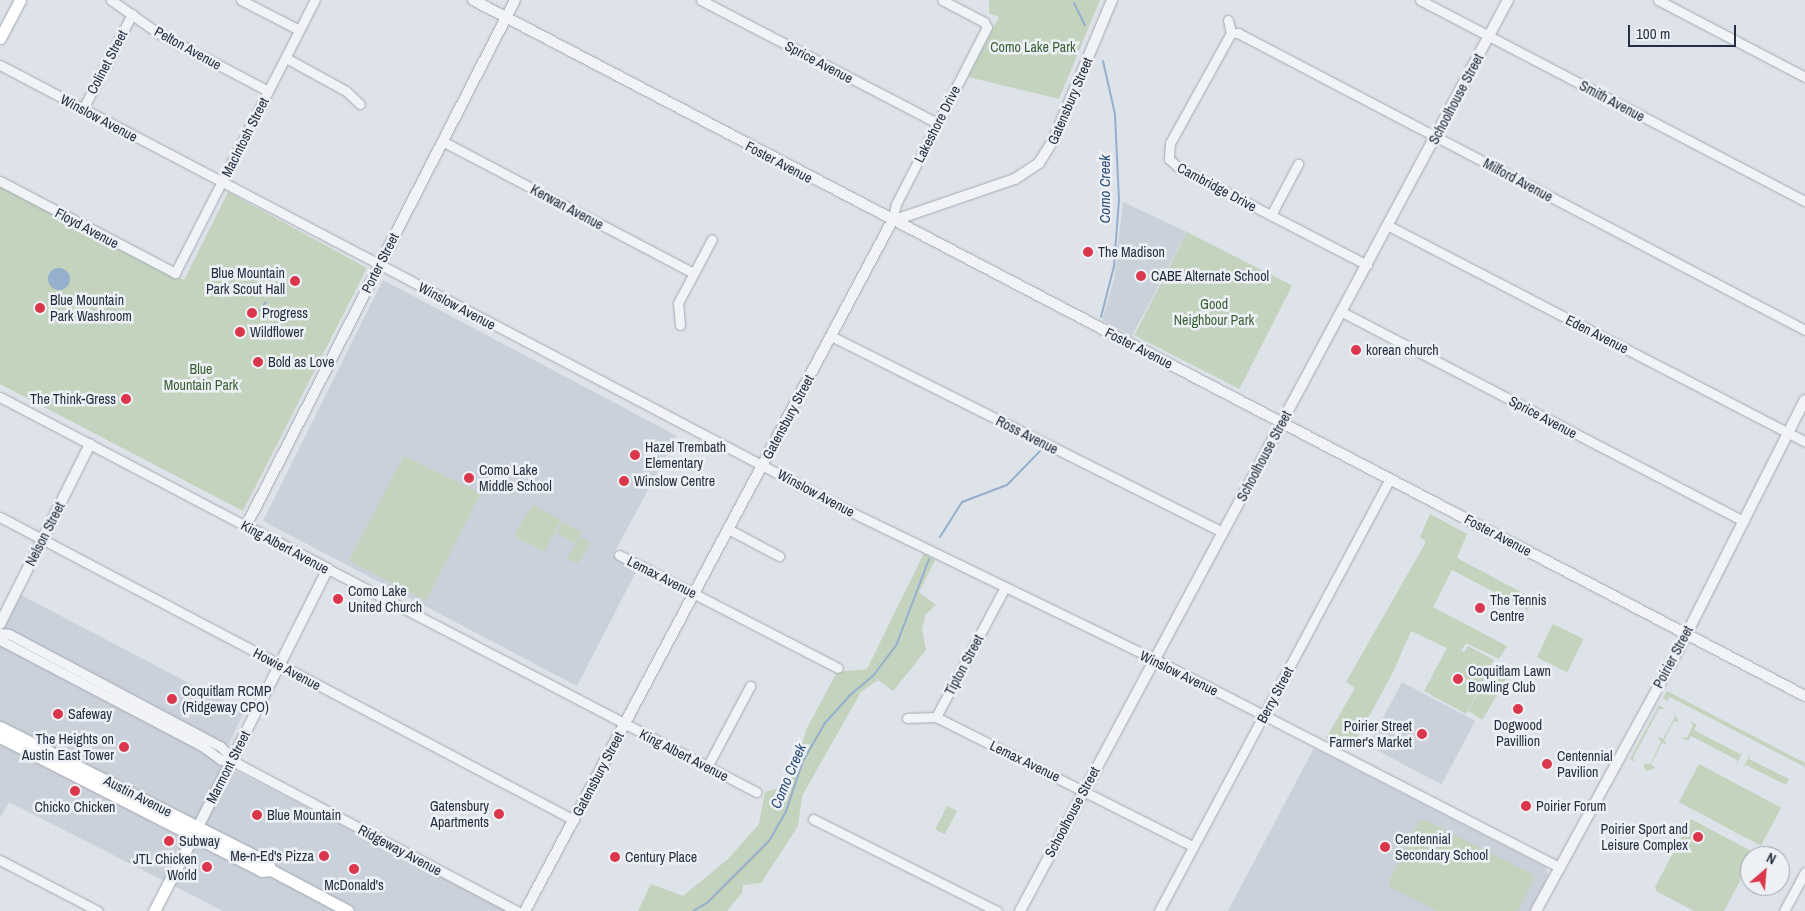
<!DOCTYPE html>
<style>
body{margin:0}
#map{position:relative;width:1805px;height:911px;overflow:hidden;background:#dee2e9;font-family:"Archivo Narrow",sans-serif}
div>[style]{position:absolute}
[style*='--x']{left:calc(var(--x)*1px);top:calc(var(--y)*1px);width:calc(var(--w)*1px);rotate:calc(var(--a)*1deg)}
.built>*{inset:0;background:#cbd1db;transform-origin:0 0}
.green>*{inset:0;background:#c3d3be;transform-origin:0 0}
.water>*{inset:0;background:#95afcc}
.round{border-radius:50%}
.stream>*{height:2px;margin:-1px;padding:0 1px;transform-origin:1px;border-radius:1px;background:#95afcc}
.roads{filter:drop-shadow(0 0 1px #a3a9b3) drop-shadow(0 0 1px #a3a9b3)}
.minor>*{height:9px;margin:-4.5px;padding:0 4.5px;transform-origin:4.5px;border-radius:4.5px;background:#f1f3f7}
.tertiary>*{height:10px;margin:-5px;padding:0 5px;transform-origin:5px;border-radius:5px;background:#f1f3f7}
.secondary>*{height:11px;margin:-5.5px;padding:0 5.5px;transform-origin:5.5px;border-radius:5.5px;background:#fff}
.dots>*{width:14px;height:14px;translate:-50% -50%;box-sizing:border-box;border:2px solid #edf1f6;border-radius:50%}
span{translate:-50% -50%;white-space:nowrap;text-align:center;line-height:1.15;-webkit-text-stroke:5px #edf1f6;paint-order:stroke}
.park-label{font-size:14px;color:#395e32}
.street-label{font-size:14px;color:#262f41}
.poi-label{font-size:14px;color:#262f41}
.left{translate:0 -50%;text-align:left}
.right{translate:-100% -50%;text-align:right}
.water-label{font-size:15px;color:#2c4d78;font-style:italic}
.north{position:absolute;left:1740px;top:846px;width:50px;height:50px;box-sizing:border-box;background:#edf1f6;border:1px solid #9da3ae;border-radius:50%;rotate:27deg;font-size:14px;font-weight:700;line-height:20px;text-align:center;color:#262f41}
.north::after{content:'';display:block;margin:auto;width:18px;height:22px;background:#da374c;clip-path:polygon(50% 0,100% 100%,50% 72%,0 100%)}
.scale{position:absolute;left:1628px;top:25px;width:108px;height:22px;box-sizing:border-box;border:2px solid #262f41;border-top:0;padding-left:6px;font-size:15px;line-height:18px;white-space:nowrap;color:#262f41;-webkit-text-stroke:4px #edf1f6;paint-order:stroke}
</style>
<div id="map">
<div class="built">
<i style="clip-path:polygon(1123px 202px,1187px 232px,1132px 336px,1102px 320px,1114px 279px)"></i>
<i style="clip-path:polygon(383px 280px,677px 436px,613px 555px,638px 568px,577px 686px,263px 521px)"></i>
<i style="clip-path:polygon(21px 595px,244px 712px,220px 763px,510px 911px,223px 911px,9px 802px,0 818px,0 636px)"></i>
<i style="left:1402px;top:682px;width:83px;height:72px;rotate:28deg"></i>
<i style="clip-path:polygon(1314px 748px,1546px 867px,1548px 876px,1530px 911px,1228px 911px)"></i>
</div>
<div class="green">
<i style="clip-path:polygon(989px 0,1100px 0,1059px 99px,968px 77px,999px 17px,989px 13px)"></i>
<i style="clip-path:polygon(0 186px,184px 280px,228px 192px,367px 268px,243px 511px,0 384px)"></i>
<i style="left:1187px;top:232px;width:118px;height:116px;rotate:27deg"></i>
<i style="clip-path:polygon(404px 456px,481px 493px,426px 601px,351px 562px,350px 558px)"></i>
<i style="clip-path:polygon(533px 505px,561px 520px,544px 552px,516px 537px,516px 532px)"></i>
<i style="clip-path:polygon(1430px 514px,1467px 534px,1457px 558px,1532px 598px,1528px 610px,1452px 570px,1433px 607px,1507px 646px,1499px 659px,1466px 643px,1462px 650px,1456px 647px,1464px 652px,1468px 646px,1494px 660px,1466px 714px,1424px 691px,1447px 648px,1411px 631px,1393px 672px,1351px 750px,1326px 738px,1355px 688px,1346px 682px,1426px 542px,1420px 537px)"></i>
<i style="left:563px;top:522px;width:21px;height:13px;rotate:29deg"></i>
<i style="left:580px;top:537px;width:12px;height:25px;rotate:31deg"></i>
<i style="clip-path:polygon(924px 553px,935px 560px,919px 592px,936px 605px,926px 614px,922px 629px,926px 650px,893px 691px,878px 680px,861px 692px,802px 796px,798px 826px,761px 883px,743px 885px,742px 893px,727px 911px,638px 911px,651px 884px,683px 896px,728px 859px,759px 824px,765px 792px,776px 789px,801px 748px,806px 730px,837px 672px,867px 669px)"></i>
<i style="left:1553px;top:624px;width:34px;height:37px;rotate:26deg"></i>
<i style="left:1494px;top:667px;width:17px;height:51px;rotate:31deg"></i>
<i style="clip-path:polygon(1667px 691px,1805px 763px,1805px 767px,1670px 697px,1667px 701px,1663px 698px)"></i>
<i style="clip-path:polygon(1659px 705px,1665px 709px,1659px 709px,1633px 758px,1635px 762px,1630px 759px)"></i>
<i style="clip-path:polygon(1673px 712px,1679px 722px,1674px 721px,1664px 740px,1667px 745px,1662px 743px,1651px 764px,1655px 768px,1646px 771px,1643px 764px,1650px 764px,1661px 742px,1658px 737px,1663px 739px,1675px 717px)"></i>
<i style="clip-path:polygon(1690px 721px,1697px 725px,1694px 730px,1740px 754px,1743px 751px,1737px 764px,1737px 760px,1691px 736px,1688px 741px,1681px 737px,1687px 738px,1693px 725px)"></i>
<i style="clip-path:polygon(1750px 754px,1749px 759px,1789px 779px,1786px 785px,1746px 765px,1743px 768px)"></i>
<i style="left:1699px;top:764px;width:93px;height:43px;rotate:28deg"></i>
<i style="left:947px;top:806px;width:11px;height:26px;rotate:27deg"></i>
<i style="clip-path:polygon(1691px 819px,1755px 853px,1750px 856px,1750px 862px,1724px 911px,1694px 911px,1656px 891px,1655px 887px)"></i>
<i style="clip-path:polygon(1425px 820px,1532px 874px,1534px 879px,1518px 911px,1437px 911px,1390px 887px,1389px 881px,1419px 821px)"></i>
</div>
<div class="water">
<i class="round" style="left:48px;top:268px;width:22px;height:22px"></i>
</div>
<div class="stream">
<i style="--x:1074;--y:3;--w:25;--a:64"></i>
<i style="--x:259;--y:311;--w:11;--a:-52"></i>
<i style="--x:1101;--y:317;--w:53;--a:-75.7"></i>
<i style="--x:1114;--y:266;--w:66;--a:-85.7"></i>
<i style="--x:1119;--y:200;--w:86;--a:-92.7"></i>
<i style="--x:1115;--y:114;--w:54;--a:-102.8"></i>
<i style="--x:940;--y:537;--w:41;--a:-57.8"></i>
<i style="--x:962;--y:502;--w:48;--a:-20.7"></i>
<i style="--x:1007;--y:485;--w:49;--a:-45.8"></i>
<i style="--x:693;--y:911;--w:16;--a:-30"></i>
<i style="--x:707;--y:903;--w:88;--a:-45"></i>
<i style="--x:769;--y:841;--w:34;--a:-60"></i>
<i style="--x:786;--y:811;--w:53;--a:-71.2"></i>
<i style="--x:803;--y:761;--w:44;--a:-59.9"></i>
<i style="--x:825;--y:723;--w:36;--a:-48"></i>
<i style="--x:849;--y:696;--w:31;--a:-40"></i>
<i style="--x:873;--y:676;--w:38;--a:-53"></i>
<i style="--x:896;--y:646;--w:93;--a:-69.2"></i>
</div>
<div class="roads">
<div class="minor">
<i style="--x:111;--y:0;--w:57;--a:35.1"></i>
<i style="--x:158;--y:33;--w:124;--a:27.8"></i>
<i style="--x:241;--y:0;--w:65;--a:27.3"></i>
<i style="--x:701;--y:0;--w:266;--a:27.5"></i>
<i style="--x:1420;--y:0;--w:434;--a:27.6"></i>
<i style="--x:1658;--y:0;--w:166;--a:27.6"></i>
<i style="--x:1228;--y:20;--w:13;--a:77"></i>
<i style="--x:1231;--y:33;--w:7;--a:0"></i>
<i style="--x:1238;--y:33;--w:640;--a:27.65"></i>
<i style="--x:1231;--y:33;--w:126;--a:119"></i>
<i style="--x:1170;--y:143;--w:16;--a:94"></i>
<i style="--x:1169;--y:159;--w:12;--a:42"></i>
<i style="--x:1178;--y:167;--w:213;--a:27.4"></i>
<i style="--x:286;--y:58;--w:68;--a:28.8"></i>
<i style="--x:346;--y:91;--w:19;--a:43"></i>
<i style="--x:0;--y:65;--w:959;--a:27.71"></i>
<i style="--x:849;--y:511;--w:355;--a:25.9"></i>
<i style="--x:1168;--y:666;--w:440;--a:27.2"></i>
<i style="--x:83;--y:109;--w:107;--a:-62.7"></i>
<i style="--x:442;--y:141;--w:284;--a:27.7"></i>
<i style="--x:0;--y:181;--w:198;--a:27.7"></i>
<i style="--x:175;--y:273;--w:307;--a:-62.9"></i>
<i style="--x:1271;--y:215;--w:58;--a:-62.1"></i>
<i style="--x:892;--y:221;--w:17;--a:-77"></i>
<i style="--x:896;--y:204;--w:199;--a:-62.8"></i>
<i style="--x:987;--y:27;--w:6;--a:-121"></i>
<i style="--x:984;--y:22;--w:47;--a:-152.4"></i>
<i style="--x:1389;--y:226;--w:469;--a:27.4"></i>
<i style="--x:1342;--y:312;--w:453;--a:27.5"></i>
<i style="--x:680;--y:325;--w:22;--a:-95"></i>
<i style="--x:678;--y:303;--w:72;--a:-62"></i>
<i style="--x:831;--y:336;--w:438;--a:26.6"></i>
<i style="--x:0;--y:397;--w:278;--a:27.7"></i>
<i style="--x:0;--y:517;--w:649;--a:27.83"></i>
<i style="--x:728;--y:529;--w:58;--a:27.9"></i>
<i style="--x:619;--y:555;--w:246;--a:27.3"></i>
<i style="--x:328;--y:569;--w:483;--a:27.5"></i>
<i style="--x:0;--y:633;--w:9;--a:6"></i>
<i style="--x:9;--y:634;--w:239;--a:28"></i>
<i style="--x:220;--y:746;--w:28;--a:44"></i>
<i style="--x:240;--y:765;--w:313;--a:27.8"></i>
<i style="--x:0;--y:640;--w:228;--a:27.7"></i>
<i style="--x:202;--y:746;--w:24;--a:36"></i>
<i style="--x:221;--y:760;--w:10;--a:-6"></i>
<i style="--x:936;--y:717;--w:288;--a:26.7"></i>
<i style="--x:907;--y:718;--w:29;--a:-2"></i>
<i style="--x:936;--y:717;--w:147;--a:-62"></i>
<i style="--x:707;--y:767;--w:92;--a:-62"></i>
<i style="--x:813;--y:819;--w:206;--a:26.6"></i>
<i style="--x:0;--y:860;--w:110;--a:27.5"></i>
<i style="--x:1159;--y:911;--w:490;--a:-61.9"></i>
<i style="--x:1784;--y:911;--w:44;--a:-61.7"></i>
</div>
<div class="tertiary">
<i style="--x:473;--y:0;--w:1503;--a:27.59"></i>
<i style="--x:0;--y:624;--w:201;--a:-63.4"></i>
<i style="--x:198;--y:827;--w:289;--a:-63.3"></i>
<i style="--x:328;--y:569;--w:93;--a:-152.3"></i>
<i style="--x:246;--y:526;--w:591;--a:-62.91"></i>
<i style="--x:525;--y:911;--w:782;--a:-61.99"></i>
<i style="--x:892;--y:221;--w:130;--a:-18.9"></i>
<i style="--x:1015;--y:179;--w:29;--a:-34"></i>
<i style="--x:1039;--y:163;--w:26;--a:-58"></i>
<i style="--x:1053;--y:141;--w:153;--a:-67.3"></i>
<i style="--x:1020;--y:911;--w:1033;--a:-61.82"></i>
<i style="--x:1536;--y:911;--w:307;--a:-61.4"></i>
<i style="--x:1683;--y:641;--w:270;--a:-63.2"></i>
</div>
<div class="secondary">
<i style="--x:0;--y:38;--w:43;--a:-62.2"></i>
<i style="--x:0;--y:727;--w:299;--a:26.8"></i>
<i style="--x:267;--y:862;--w:9;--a:63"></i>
<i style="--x:271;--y:870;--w:87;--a:28"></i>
<i style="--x:0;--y:737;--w:294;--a:27.1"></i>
<i style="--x:262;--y:871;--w:9;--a:-6"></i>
<i style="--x:154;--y:911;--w:93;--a:-62.6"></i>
</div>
</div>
<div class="dots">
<i style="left:1088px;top:252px;background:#da374c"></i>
<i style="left:1141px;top:276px;background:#da374c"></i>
<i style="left:295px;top:281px;background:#da374c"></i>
<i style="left:40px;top:308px;background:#da374c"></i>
<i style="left:252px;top:313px;background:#da374c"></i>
<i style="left:240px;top:332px;background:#da374c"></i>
<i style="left:1356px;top:350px;background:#da374c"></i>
<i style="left:258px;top:362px;background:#da374c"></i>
<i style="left:126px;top:399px;background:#da374c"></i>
<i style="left:635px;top:455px;background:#da374c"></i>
<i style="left:469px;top:478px;background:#da374c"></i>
<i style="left:624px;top:481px;background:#da374c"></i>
<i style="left:338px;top:599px;background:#da374c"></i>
<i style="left:1480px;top:608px;background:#da374c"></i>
<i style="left:1458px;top:679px;background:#da374c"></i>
<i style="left:172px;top:699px;background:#da374c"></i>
<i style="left:1518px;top:709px;background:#da374c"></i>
<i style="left:58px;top:714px;background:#da374c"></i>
<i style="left:1422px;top:734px;background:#da374c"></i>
<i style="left:124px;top:747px;background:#da374c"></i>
<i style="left:1547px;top:764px;background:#da374c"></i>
<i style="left:75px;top:791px;background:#da374c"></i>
<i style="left:1526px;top:806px;background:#da374c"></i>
<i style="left:499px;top:814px;background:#da374c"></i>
<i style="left:257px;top:815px;background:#da374c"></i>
<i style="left:1698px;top:837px;background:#da374c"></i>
<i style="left:169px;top:841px;background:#da374c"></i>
<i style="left:1385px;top:847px;background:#da374c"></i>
<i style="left:324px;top:856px;background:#da374c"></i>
<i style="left:615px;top:857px;background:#da374c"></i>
<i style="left:207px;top:867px;background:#da374c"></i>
<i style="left:354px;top:869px;background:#da374c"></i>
</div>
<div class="park-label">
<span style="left:1033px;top:47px">Como Lake Park</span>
<span style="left:1214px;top:312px">Good<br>Neighbour Park</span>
<span style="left:201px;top:377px">Blue<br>Mountain Park</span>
</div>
<div class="street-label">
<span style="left:188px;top:48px;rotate:29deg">Pelton Avenue</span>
<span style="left:107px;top:62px;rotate:-62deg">Colinet Street</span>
<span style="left:819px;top:62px;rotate:28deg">Sprice Avenue</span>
<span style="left:1456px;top:99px;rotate:-62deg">Schoolhouse Street</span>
<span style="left:1070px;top:101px;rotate:-67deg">Gatensbury Street</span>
<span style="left:1612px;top:101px;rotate:28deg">Smith Avenue</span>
<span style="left:99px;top:118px;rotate:28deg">Winslow Avenue</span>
<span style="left:937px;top:124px;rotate:-63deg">Lakeshore Drive</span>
<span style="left:245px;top:137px;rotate:-63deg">MacIntosh Street</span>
<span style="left:779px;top:162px;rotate:28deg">Foster Avenue</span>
<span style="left:1518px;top:180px;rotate:28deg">Milford Avenue</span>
<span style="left:1217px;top:187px;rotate:28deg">Cambridge Drive</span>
<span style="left:567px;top:207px;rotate:28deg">Kerwan Avenue</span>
<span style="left:87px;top:228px;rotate:28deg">Floyd Avenue</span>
<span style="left:380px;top:263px;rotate:-63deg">Porter Street</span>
<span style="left:457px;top:306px;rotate:28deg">Winslow Avenue</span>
<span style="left:1597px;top:334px;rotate:27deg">Eden Avenue</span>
<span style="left:1139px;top:348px;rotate:27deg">Foster Avenue</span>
<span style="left:788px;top:417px;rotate:-62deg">Gatensbury Street</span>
<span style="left:1543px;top:417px;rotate:28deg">Sprice Avenue</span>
<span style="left:1027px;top:435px;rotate:27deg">Ross Avenue</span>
<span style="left:1264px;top:456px;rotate:-62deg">Schoolhouse Street</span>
<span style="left:816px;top:493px;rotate:28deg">Winslow Avenue</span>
<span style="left:45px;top:534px;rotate:-63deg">Nelson Street</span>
<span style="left:1498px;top:535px;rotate:28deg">Foster Avenue</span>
<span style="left:285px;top:547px;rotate:28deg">King Albert Avenue</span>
<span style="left:662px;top:577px;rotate:27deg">Lemax Avenue</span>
<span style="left:1673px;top:657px;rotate:-62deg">Poirier Street</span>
<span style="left:964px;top:665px;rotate:-62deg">Tipton Street</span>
<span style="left:287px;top:669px;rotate:28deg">Howie Avenue</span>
<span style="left:1179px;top:673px;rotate:26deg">Winslow Avenue</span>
<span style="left:1275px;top:695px;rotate:-62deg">Berry Street</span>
<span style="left:684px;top:755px;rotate:27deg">King Albert Avenue</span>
<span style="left:1025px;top:761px;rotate:26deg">Lemax Avenue</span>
<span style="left:228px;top:767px;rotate:-63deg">Marmont Street</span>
<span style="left:598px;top:774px;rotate:-62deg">Gatensbury Street</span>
<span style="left:138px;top:796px;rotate:27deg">Austin Avenue</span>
<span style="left:1072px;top:812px;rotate:-62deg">Schoolhouse Street</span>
<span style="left:400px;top:850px;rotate:28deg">Ridgeway Avenue</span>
</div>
<div class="poi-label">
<span class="left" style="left:1098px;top:252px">The Madison</span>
<span class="right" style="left:285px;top:281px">Blue Mountain<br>Park Scout Hall</span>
<span class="left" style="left:1151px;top:276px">CABE Alternate School</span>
<span class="left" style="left:50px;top:308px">Blue Mountain<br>Park Washroom</span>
<span class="left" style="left:262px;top:313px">Progress</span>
<span class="left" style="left:250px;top:332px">Wildflower</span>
<span class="left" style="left:1366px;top:350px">korean church</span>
<span class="left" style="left:268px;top:362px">Bold as Love</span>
<span class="right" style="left:116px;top:399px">The Think-Gress</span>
<span class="left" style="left:645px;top:455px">Hazel Trembath<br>Elementary</span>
<span class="left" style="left:479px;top:478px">Como Lake<br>Middle School</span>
<span class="left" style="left:634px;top:481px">Winslow Centre</span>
<span class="left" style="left:348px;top:599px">Como Lake<br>United Church</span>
<span class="left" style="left:1490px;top:608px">The Tennis<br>Centre</span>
<span class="left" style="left:1468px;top:679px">Coquitlam Lawn<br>Bowling Club</span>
<span class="left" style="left:182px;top:699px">Coquitlam RCMP<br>(Ridgeway CPO)</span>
<span class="left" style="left:68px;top:714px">Safeway</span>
<span style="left:1518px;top:733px">Dogwood<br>Pavillion</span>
<span class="right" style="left:1412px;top:734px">Poirier Street<br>Farmer's Market</span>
<span class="right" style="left:114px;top:747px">The Heights on<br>Austin East Tower</span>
<span class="left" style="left:1557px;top:764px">Centennial<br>Pavilion</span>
<span class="right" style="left:489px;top:814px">Gatensbury<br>Apartments</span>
<span class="left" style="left:1536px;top:806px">Poirier Forum</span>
<span style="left:75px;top:807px">Chicko Chicken</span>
<span class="left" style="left:267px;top:815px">Blue Mountain</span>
<span class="right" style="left:1688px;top:837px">Poirier Sport and<br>Leisure Complex</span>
<span class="left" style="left:1395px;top:847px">Centennial<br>Secondary School</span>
<span class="left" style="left:179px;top:841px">Subway</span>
<span class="right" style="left:314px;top:856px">Me-n-Ed's Pizza</span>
<span class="left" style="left:625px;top:857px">Century Place</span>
<span class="right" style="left:197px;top:867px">JTL Chicken<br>World</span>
<span style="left:354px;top:885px">McDonald's</span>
</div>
<div class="water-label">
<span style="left:1105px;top:189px;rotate:-90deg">Como Creek</span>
<span style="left:788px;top:776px;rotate:-67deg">Como Creek</span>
</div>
<div class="north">N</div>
<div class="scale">100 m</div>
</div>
